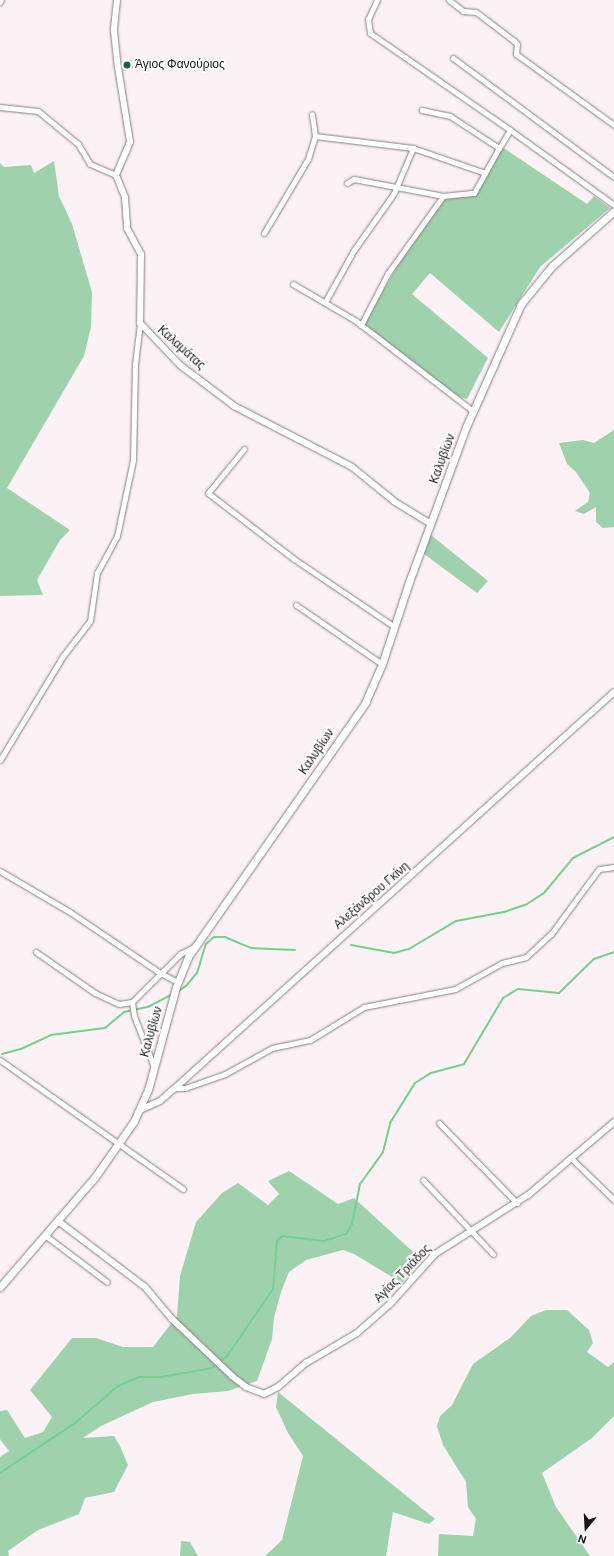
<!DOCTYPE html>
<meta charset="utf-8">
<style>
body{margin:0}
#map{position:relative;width:614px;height:1556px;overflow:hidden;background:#fcf1f4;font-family:"DM Sans",sans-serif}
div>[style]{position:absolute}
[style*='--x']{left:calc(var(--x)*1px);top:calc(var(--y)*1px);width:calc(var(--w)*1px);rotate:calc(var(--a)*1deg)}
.green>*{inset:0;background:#9ed2ac}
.stream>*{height:2px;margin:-1px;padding:0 1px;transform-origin:1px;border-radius:1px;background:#75cf91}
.building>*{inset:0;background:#fe99b9}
.roads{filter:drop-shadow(0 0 1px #877e80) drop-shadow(0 0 1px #877e80)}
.minor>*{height:5px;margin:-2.5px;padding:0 2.5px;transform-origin:2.5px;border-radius:2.5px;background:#fff}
.tertiary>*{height:6px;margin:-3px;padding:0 3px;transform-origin:3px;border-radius:3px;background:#fff}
.secondary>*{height:7px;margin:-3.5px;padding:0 3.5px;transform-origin:3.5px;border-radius:3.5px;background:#fff}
.dots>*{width:11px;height:11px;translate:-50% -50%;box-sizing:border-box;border:2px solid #fff;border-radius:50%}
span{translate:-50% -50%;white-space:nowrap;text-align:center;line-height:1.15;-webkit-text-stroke:4px #fff;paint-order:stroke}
.poi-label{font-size:12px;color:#1a1617}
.left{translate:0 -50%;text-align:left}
.street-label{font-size:12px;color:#1a1617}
.north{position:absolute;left:566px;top:1508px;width:40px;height:40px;-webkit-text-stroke:3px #fff;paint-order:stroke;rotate:198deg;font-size:11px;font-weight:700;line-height:16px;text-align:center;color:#1a1617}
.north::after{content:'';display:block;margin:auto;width:14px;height:18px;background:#1a1617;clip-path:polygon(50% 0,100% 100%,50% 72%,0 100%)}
</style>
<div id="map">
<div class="green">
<i style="clip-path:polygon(502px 147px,587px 204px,594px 196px,610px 208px,540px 267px,499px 332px,430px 273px,412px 294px,488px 358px,467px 399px,453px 395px,363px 325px,405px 253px,444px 198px,473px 197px)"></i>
<i style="clip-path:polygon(54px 161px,59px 196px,72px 224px,92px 292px,91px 327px,84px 356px,7px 488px,70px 530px,60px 540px,37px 580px,43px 595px,0 596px,0 163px,4px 167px,31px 165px,34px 173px)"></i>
<i style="clip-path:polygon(614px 430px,614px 527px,603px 528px,596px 522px,596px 507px,584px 514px,575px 511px,588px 502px,590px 493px,576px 472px,567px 464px,559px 443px,583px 440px,594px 443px)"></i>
<i style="clip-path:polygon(431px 535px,488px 581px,477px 593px,424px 554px)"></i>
<i style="clip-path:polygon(289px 1171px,338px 1204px,354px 1198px,422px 1260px,402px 1283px,354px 1254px,343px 1250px,306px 1260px,289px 1272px,281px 1292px,274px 1318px,272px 1339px,257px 1381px,228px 1391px,193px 1394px,153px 1402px,101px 1426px,83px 1438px,114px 1436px,120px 1446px,128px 1465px,114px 1492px,85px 1498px,79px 1514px,38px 1530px,8px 1551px,9px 1556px,0 1556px,0 1457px,9px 1451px,0 1439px,0 1411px,7px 1410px,25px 1438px,43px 1432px,52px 1417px,30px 1390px,72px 1338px,96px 1338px,123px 1347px,153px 1347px,177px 1316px,180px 1276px,196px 1222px,222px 1193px,238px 1183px,268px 1205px,279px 1194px,268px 1181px)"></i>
<i style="clip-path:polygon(546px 1310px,567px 1310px,589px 1330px,593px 1343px,587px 1352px,608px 1367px,614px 1362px,614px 1416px,592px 1438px,542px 1473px,556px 1507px,590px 1556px,438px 1556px,439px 1534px,473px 1536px,476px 1519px,468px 1507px,466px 1482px,443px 1445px,437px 1426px,440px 1416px,452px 1405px,473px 1364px,510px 1338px,531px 1316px)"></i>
<i style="clip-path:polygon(278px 1392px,435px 1519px,429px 1524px,393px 1512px,386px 1556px,265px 1556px,282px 1540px,303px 1456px,288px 1433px,276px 1407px)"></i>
<i style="clip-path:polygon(181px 1541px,190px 1542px,198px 1556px,180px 1556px)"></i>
</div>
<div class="stream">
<i style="--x:351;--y:945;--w:44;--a:10.5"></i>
<i style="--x:394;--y:953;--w:16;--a:-15"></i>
<i style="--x:409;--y:949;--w:55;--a:-30.8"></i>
<i style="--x:456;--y:921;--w:49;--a:-10.6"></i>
<i style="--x:504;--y:912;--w:24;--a:-19"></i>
<i style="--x:527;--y:904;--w:20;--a:-33"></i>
<i style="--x:544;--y:893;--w:45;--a:-50.4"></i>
<i style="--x:573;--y:858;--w:46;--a:-27.1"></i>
<i style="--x:177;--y:992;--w:11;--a:-34"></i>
<i style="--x:186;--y:986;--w:17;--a:-50"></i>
<i style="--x:197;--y:973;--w:30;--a:-73"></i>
<i style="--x:206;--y:944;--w:11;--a:-41"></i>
<i style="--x:214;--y:937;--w:11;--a:0"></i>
<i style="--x:225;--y:937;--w:28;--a:23"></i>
<i style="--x:251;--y:948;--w:44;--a:2.6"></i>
<i style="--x:2;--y:1054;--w:20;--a:-15"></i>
<i style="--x:21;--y:1049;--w:33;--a:-25"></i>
<i style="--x:51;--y:1035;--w:54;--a:-7.4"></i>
<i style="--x:105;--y:1028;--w:25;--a:-40"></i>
<i style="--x:124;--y:1012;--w:25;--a:-12"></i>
<i style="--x:148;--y:1007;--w:26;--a:-28"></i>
<i style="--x:0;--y:1473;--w:90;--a:-33.7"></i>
<i style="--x:75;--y:1423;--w:57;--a:-40.7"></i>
<i style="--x:118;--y:1386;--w:23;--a:-23"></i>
<i style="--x:139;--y:1377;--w:22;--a:0"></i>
<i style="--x:161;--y:1377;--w:52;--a:-10"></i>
<i style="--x:212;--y:1368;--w:19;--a:-39"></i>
<i style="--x:227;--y:1356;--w:81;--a:-55.5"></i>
<i style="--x:273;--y:1289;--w:48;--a:-85.2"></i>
<i style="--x:277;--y:1241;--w:7;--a:-45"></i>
<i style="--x:282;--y:1236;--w:42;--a:6.8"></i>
<i style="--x:324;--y:1241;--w:23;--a:-18"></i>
<i style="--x:346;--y:1234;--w:12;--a:-59"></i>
<i style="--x:352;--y:1224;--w:41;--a:-78.7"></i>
<i style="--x:360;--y:1184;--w:39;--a:-54"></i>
<i style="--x:383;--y:1152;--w:30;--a:-76"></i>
<i style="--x:390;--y:1123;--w:47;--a:-58"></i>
<i style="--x:415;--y:1083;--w:19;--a:-32"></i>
<i style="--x:431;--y:1073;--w:34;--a:-15"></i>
<i style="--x:464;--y:1064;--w:77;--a:-59.4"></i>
<i style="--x:503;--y:998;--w:17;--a:-31"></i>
<i style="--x:518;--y:989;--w:41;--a:5.6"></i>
<i style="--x:559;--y:993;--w:49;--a:-44.2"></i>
<i style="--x:594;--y:959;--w:21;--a:-19"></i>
</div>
<div class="building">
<i style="clip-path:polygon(131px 60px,133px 68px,123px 71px,122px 62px)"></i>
</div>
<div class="roads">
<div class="minor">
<i style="--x:377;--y:0;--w:21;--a:115"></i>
<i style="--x:368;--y:19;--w:14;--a:82"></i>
<i style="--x:370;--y:33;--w:170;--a:34.7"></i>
<i style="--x:510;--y:130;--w:21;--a:121"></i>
<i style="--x:499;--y:148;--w:59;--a:-146.9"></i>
<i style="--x:450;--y:116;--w:29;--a:-168"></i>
<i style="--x:449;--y:0;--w:18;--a:38"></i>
<i style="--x:463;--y:11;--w:13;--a:4"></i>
<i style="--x:476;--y:12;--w:48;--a:37.3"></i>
<i style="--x:514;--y:41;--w:4;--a:45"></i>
<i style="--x:517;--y:44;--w:10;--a:96"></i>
<i style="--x:516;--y:54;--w:121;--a:35.9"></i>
<i style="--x:453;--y:58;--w:200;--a:36.5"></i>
<i style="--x:0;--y:107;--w:38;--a:6"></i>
<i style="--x:38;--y:111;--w:52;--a:39.5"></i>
<i style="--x:78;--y:144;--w:23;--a:59"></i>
<i style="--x:90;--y:164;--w:28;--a:23"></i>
<i style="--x:510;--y:130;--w:128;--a:35.8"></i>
<i style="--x:315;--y:136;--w:99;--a:7"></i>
<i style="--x:413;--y:148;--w:76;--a:19.1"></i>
<i style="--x:485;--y:173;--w:29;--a:-61"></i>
<i style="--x:347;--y:183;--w:8;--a:-30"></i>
<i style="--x:354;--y:179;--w:91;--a:10.8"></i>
<i style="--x:443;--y:196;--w:95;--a:125.5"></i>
<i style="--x:388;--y:273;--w:59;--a:117.4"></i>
<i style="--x:443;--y:196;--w:31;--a:-6"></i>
<i style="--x:474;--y:193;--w:23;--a:-61"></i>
<i style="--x:264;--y:233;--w:86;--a:-59.3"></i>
<i style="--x:308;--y:159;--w:24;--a:-73"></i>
<i style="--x:315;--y:136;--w:22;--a:-98"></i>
<i style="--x:293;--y:284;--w:73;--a:30.4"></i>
<i style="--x:356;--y:321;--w:148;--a:37.6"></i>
<i style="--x:325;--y:302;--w:60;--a:-60.9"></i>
<i style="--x:354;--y:250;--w:70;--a:-54.9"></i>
<i style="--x:394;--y:193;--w:49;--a:-67.1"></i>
<i style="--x:244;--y:449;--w:57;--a:129.3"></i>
<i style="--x:208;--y:493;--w:108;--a:37.5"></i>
<i style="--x:294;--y:559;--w:122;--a:34"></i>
<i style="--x:296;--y:605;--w:104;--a:34.5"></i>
<i style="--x:0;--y:760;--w:122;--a:-58.8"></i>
<i style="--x:63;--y:656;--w:44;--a:-52.4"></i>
<i style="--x:90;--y:621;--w:49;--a:-81.7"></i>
<i style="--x:97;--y:573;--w:42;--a:-61.6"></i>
<i style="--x:117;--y:536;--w:78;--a:-78.1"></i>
<i style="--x:133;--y:460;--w:96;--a:-88.8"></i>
<i style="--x:135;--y:364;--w:41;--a:-83"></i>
<i style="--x:0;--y:871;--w:81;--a:30.4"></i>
<i style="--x:70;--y:912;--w:109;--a:34.1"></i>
<i style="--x:160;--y:973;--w:20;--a:27"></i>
<i style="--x:36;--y:952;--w:72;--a:34.8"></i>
<i style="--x:95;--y:993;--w:26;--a:25"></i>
<i style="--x:119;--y:1004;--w:13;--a:-9"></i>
<i style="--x:132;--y:1002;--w:68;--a:-45"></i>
<i style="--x:180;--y:954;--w:16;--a:-27"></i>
<i style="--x:132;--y:1002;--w:14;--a:82"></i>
<i style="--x:134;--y:1016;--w:55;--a:68.6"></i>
<i style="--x:0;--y:1060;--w:224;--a:35.2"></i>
<i style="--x:175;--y:1088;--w:10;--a:0"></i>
<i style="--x:185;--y:1088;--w:42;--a:-19.3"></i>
<i style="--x:225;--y:1074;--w:54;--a:-29"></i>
<i style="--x:272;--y:1048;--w:39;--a:-12"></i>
<i style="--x:310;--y:1040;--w:63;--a:-31.4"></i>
<i style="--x:364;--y:1007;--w:93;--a:-11.2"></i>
<i style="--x:455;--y:989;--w:54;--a:-29"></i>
<i style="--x:502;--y:963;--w:25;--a:-14"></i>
<i style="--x:526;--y:957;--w:34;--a:-43"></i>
<i style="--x:551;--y:934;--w:81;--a:-53.6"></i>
<i style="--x:599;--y:869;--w:15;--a:-8"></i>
<i style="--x:439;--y:1123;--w:112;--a:45.7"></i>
<i style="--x:571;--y:1158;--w:60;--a:44.3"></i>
<i style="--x:423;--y:1180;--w:102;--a:46.6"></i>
<i style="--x:46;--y:1236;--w:76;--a:37"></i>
</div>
<div class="tertiary">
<i style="--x:117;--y:0;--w:31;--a:96"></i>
<i style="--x:114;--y:31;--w:36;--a:84"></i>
<i style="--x:118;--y:67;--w:76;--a:80.9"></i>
<i style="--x:130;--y:142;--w:36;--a:113"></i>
<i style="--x:116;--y:175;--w:24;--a:68"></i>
<i style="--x:125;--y:197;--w:31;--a:86"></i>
<i style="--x:127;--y:228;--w:30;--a:62"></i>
<i style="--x:141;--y:254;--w:69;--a:90.8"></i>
<i style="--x:140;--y:323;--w:58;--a:46.4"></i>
<i style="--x:180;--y:365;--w:68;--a:37.2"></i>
<i style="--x:234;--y:406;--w:133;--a:27.3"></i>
<i style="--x:352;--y:467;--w:55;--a:39.1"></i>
<i style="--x:395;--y:502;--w:42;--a:31.4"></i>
<i style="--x:0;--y:2;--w:2;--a:-63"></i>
<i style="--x:140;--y:1110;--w:22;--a:-24"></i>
<i style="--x:160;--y:1101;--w:20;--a:-41"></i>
<i style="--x:175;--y:1088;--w:591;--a:-42.05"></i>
<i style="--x:58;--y:1221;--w:109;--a:37.2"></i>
<i style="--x:145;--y:1287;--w:42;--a:49.8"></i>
<i style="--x:172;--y:1319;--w:83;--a:43.5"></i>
<i style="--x:232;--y:1376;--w:18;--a:38"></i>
<i style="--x:246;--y:1387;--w:19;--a:21"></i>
<i style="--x:264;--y:1394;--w:16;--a:-27"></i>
<i style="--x:278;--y:1387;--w:37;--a:-41"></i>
<i style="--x:306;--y:1363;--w:59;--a:-30.5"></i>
<i style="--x:357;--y:1333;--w:45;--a:-41.4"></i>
<i style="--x:391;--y:1303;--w:66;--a:-48.1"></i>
<i style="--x:435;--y:1254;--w:110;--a:-32.4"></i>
<i style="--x:528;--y:1195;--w:113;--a:-40.3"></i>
</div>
<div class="secondary">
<i style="--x:0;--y:1287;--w:145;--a:-49.2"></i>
<i style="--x:95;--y:1177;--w:68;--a:-55.1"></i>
<i style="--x:134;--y:1121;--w:34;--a:-66"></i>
<i style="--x:148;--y:1090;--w:107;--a:-74.8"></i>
<i style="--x:176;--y:987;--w:32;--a:-68"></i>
<i style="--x:188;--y:957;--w:310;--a:-55.1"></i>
<i style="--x:365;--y:703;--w:43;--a:-66.4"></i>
<i style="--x:382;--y:664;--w:86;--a:-71.8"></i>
<i style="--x:409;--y:582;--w:165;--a:-69.8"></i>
<i style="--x:466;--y:427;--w:135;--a:-65.9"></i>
<i style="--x:521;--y:304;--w:49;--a:-50.8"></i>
<i style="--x:552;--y:266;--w:83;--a:-41.6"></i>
</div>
</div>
<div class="dots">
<i style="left:127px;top:65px;background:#146637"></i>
</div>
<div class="poi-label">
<span class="left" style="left:135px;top:65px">Άγιος Φανούριος</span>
</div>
<div class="street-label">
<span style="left:181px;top:348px;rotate:42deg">Καλαμάτας</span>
<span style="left:443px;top:459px;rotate:-70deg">Καλυβίων</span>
<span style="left:317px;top:752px;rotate:-56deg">Καλυβίων</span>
<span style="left:372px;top:896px;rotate:-41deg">Αλεξάνδρου Γκίνη</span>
<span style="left:152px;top:1032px;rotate:-74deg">Καλυβίων</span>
<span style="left:403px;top:1274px;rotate:-46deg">Αγίας Τριάδος</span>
</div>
<div class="north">N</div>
</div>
